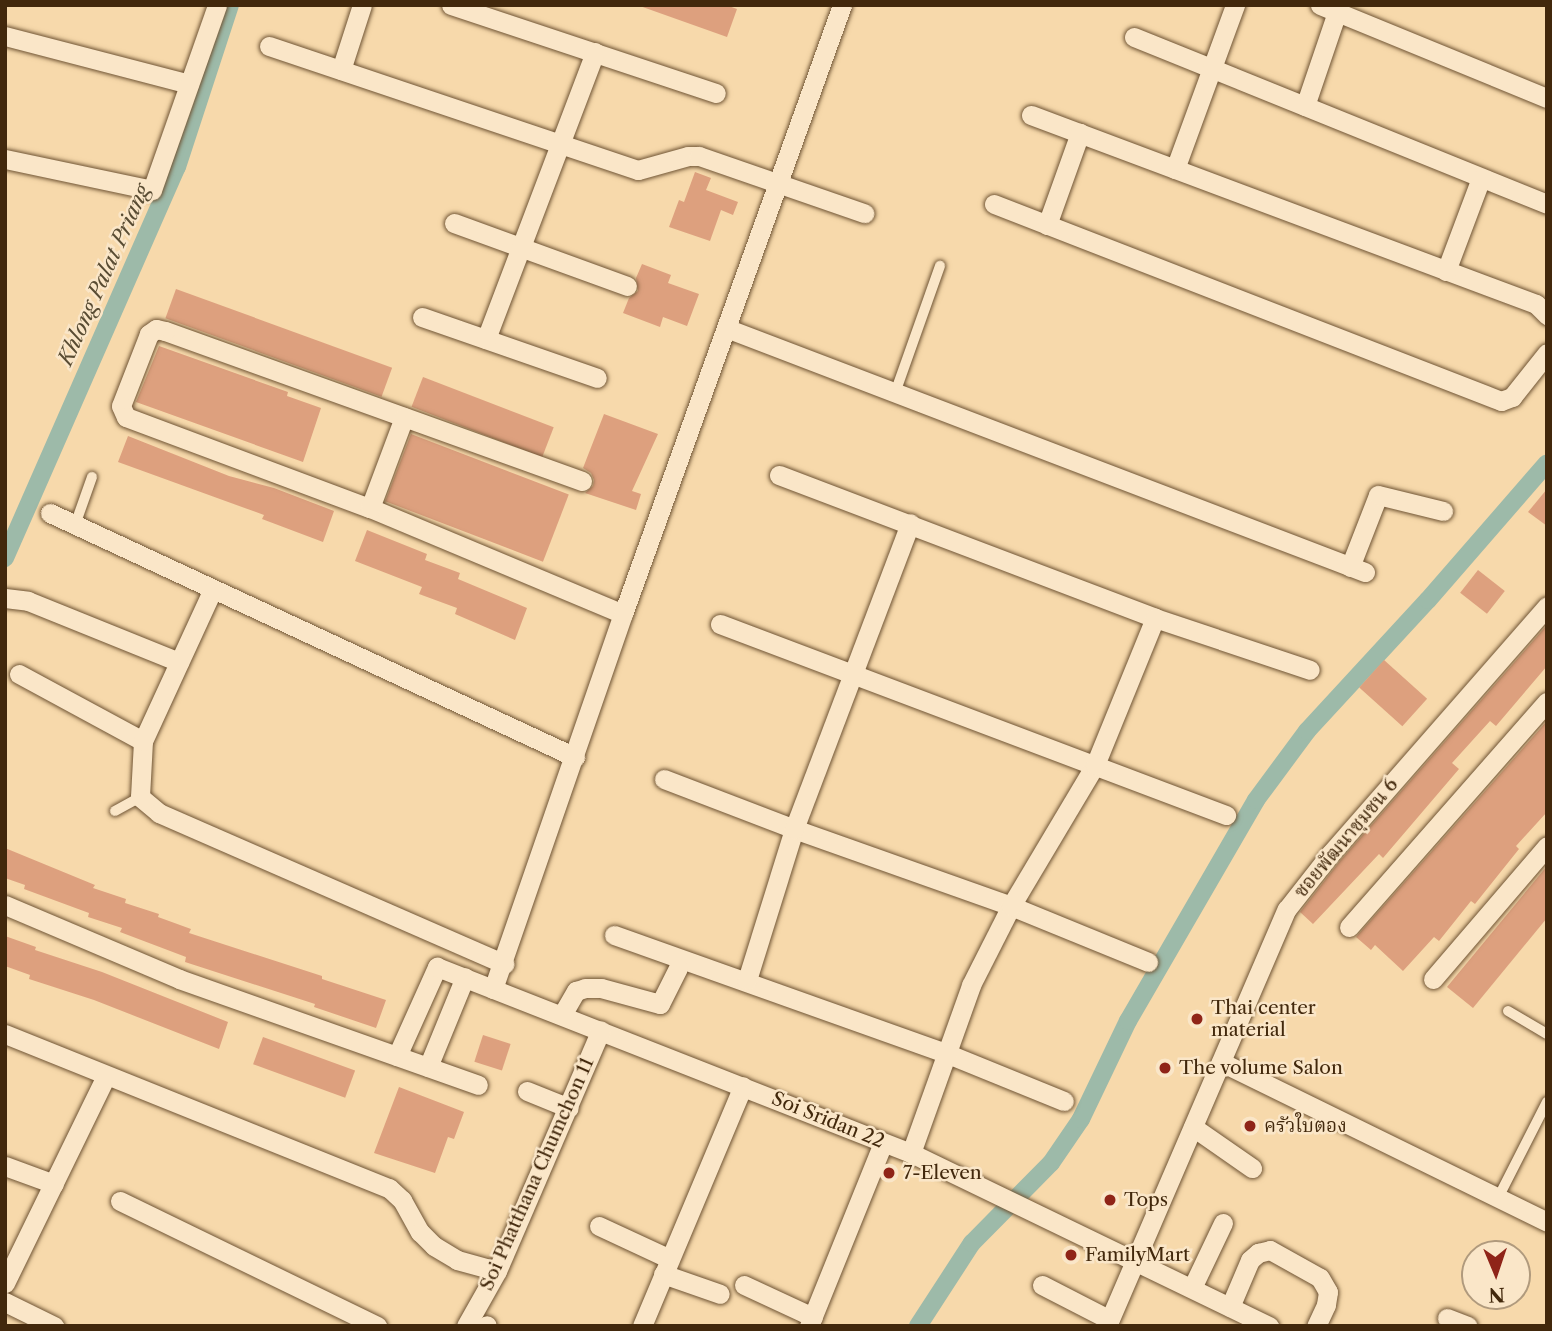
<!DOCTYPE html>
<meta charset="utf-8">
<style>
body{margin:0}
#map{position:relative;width:1552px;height:1331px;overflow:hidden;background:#f7d9ab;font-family:"Libre Caslon Text","Noto Serif Thai",serif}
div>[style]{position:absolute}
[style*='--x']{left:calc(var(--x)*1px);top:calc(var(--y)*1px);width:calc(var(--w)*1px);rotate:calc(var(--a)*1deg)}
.canal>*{height:18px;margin:-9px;padding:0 9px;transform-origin:9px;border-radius:9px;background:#9dbaa9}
.building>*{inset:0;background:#dda07e;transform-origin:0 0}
.roads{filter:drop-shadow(0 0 2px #6f5434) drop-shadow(0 0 2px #6f5434)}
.service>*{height:10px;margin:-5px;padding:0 5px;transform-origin:5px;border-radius:5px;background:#fae6c8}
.minor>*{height:19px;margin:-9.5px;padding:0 9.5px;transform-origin:9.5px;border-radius:9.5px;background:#fae6c8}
.dots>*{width:19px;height:19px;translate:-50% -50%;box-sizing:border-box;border:4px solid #fae6c8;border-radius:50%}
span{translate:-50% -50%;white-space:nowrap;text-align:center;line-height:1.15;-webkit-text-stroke:5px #fae6c8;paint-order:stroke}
.street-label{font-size:19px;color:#42280c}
.poi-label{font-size:19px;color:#42280c}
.left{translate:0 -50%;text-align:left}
.water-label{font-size:21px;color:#594c33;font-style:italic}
.frame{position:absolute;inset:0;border:7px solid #42280c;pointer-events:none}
.north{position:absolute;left:1461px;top:1240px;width:70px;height:70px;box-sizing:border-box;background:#fae6c8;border:2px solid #b09a7d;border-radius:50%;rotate:178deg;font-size:19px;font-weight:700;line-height:28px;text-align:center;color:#42280c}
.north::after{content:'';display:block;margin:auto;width:24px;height:32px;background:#8f2418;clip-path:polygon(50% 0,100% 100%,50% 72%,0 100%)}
</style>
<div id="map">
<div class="canal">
<i style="--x:5;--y:558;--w:427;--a:-66.3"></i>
<i style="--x:177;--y:167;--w:170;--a:-71.9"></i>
<i style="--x:918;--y:1326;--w:99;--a:-57"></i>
<i style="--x:972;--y:1243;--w:112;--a:-45.4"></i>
<i style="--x:1051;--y:1163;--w:53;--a:-55.7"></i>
<i style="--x:1081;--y:1119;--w:109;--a:-64.4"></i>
<i style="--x:1128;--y:1021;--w:255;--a:-59.9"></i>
<i style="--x:1256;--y:800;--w:86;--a:-53.5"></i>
<i style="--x:1307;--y:731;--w:178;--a:-47.3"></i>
<i style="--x:1428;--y:600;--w:181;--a:-49"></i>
</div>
<div class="building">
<i style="clip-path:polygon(637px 5px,726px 5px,737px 9px,727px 37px)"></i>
<i style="clip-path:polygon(695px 172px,711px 178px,706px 190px,738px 202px,733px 215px,721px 210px,710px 241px,669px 227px,679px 200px,684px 202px)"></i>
<i style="clip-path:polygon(642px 264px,671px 275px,668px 283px,699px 294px,687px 326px,663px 317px,660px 327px,623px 313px,629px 298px,638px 291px,636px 278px)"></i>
<i style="left:176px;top:289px;width:230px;height:31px;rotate:20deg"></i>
<i style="clip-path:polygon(159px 346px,288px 392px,287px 396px,321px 408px,303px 462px,136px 402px)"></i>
<i style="left:423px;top:377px;width:140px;height:32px;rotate:21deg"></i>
<i style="clip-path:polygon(604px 414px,658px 434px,632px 491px,641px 494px,636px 510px,585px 493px,593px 486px,594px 480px,591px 473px,583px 468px)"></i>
<i style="left:411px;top:434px;width:169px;height:72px;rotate:21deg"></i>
<i style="clip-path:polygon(128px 436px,229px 476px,274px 488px,334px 511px,323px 542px,262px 519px,264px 515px,118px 462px)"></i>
<i style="clip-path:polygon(1547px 489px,1547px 526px,1528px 512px)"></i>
<i style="clip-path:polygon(367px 530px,427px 554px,425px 560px,460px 573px,458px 579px,527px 608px,515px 640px,455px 614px,457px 608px,419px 594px,422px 587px,355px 561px)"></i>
<i style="left:1478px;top:570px;width:34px;height:29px;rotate:38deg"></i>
<i style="clip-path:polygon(1547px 625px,1547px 666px,1496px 726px,1490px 721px,1452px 763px,1459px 769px,1383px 858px,1379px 854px,1313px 924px,1300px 912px,1340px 861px)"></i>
<i style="left:1384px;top:660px;width:58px;height:37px;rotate:42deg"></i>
<i style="clip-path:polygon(1547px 721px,1547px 812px,1516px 846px,1519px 849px,1475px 904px,1471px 901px,1439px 941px,1434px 937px,1403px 971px,1375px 945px,1371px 950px,1356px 937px)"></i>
<i style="clip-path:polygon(5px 848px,95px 885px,93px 888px,126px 899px,125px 903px,159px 914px,158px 917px,191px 929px,189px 933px,322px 976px,322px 979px,386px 1000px,376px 1028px,314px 1007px,315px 1004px,185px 962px,186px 957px,120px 932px,122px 928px,88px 917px,89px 913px,24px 889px,25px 885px,5px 878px)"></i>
<i style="clip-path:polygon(1547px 866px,1547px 918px,1473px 1008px,1447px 987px)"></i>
<i style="clip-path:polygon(5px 936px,36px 947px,35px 950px,102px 972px,228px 1022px,219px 1049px,94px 1000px,29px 979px,30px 975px,5px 966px)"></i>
<i style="left:483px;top:1035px;width:29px;height:28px;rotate:18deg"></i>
<i style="left:263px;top:1037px;width:98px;height:29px;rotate:20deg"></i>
<i style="clip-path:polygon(399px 1087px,464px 1112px,454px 1139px,448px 1137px,435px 1173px,374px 1153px)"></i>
</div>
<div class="roads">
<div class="service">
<i style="--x:895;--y:393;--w:135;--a:-70.5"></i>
<i style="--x:75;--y:525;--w:51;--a:-70.5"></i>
<i style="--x:115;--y:811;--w:29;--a:-29"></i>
<i style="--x:1508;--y:1011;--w:45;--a:30.5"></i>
<i style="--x:1498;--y:1198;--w:108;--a:-63"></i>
</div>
<div class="minor">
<i style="--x:451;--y:5;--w:279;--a:18.4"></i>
<i style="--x:1320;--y:5;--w:245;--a:22.3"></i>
<i style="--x:5;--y:36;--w:190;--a:14.6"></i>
<i style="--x:1134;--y:37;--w:445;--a:22"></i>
<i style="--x:269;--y:46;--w:389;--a:18.6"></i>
<i style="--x:638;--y:170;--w:52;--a:-15.6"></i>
<i style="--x:688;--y:156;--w:11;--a:0"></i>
<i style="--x:699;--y:156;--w:175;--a:19.1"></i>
<i style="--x:341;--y:70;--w:68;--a:-72.1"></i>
<i style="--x:1305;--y:106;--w:99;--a:-71.2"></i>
<i style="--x:1031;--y:115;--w:539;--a:20.52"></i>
<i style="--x:1536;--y:304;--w:16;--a:45"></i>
<i style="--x:5;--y:159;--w:150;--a:11.9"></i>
<i style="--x:152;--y:190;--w:196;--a:-70.6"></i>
<i style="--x:1175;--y:169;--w:175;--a:-69.9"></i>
<i style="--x:994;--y:204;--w:544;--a:21.23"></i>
<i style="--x:1501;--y:401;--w:12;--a:-20"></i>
<i style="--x:1512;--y:397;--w:56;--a:-51.5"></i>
<i style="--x:454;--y:223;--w:184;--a:20"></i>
<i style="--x:1047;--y:225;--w:98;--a:-70.3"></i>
<i style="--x:1446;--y:271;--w:99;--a:-69.4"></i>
<i style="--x:422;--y:317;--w:185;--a:19.2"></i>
<i style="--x:726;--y:328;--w:684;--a:20.9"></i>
<i style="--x:486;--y:339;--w:307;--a:-69.2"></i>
<i style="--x:779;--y:475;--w:402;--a:20.8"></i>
<i style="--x:1155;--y:618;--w:163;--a:18.5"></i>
<i style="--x:582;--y:481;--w:443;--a:-160.2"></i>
<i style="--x:165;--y:331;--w:9;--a:-167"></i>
<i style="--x:156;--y:329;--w:9;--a:144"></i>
<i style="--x:149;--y:334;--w:77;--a:111.3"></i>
<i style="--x:121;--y:406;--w:12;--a:66"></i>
<i style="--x:126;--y:417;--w:260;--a:20.5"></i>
<i style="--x:370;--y:508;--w:274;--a:22.7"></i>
<i style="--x:370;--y:508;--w:97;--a:-69.5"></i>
<i style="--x:50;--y:513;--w:579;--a:24.93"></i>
<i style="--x:1350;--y:567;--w:77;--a:-68.7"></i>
<i style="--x:1378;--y:495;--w:67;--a:13.8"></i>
<i style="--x:5;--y:598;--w:23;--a:7"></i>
<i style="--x:28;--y:601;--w:163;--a:22"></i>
<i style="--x:720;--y:624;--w:541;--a:20.68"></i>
<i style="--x:19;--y:674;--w:141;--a:28.4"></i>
<i style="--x:143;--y:741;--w:56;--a:93.1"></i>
<i style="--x:140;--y:797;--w:25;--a:40"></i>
<i style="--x:159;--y:813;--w:377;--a:23.6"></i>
<i style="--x:143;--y:741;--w:165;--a:-65.3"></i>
<i style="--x:664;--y:779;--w:139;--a:21"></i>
<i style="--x:794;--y:829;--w:230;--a:19.5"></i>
<i style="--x:1011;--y:906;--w:148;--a:22.2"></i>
<i style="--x:5;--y:905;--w:189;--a:23"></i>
<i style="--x:179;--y:979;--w:317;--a:19.5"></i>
<i style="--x:1349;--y:927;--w:300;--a:-48.7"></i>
<i style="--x:614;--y:935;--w:355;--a:19.6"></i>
<i style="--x:948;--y:1054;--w:125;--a:22.1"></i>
<i style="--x:1433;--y:979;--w:175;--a:-49.4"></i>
<i style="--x:747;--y:980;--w:158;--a:-72.7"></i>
<i style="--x:794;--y:829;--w:327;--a:-69.2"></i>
<i style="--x:493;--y:989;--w:397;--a:-70.9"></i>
<i style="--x:623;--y:614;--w:647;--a:-70.22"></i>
<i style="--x:562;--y:1015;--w:28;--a:-60"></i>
<i style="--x:576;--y:991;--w:9;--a:-18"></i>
<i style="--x:585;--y:988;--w:16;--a:0"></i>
<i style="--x:601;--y:988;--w:61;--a:15.2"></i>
<i style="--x:660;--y:1004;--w:40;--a:-63.4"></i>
<i style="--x:5;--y:1034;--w:414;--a:21.9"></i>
<i style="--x:389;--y:1188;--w:18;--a:43"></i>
<i style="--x:402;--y:1200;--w:37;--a:61"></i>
<i style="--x:420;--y:1232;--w:20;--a:45"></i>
<i style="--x:434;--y:1246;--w:27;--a:31"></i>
<i style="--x:457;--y:1260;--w:41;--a:15.4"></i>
<i style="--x:397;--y:1056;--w:98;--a:-65.8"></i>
<i style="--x:437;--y:967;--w:509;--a:21.43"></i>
<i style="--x:911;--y:1153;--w:398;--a:25.8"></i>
<i style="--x:1221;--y:1062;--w:363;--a:26.1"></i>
<i style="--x:428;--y:1067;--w:97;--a:-67.7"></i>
<i style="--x:527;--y:1091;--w:45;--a:22"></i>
<i style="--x:1193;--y:1127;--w:72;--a:34.8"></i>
<i style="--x:911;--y:1153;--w:178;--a:-70.3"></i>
<i style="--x:971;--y:985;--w:89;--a:-63.1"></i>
<i style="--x:1011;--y:906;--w:164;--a:-59.2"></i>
<i style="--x:1095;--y:765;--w:159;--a:-67.8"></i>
<i style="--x:5;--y:1166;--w:52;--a:20.2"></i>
<i style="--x:120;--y:1201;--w:286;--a:25.9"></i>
<i style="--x:599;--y:1226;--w:78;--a:24.9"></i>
<i style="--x:663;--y:1274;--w:60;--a:19.3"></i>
<i style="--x:5;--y:1283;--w:230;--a:-64"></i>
<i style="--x:744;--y:1285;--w:76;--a:24.9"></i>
<i style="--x:1042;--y:1285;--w:76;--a:27.2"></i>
<i style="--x:1192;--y:1288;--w:72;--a:-64.5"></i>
<i style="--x:5;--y:1302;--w:55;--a:26.1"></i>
<i style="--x:1230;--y:1307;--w:51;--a:-66.9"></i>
<i style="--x:1250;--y:1260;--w:11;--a:-41"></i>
<i style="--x:1258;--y:1253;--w:12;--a:-14"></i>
<i style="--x:1270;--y:1250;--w:57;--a:29.2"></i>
<i style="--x:1320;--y:1278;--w:16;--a:60"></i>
<i style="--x:1328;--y:1292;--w:13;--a:99"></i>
<i style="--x:1326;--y:1305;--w:23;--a:115"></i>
<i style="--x:1447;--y:1318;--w:22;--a:21"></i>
<i style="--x:466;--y:1326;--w:63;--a:-60.6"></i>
<i style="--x:497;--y:1271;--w:262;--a:-66.7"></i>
<i style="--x:486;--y:1326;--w:1;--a:-45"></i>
<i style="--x:642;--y:1326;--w:260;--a:-67.2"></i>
<i style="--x:809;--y:1326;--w:197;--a:-68"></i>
<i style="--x:1107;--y:1326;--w:454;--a:-66.7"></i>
<i style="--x:1287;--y:909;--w:71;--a:-51.8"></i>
<i style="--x:1331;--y:853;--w:328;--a:-48.8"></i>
</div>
</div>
<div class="dots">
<i style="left:1197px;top:1019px;background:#8f2418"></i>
<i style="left:1165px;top:1068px;background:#8f2418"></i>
<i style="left:1250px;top:1126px;background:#8f2418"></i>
<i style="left:889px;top:1173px;background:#8f2418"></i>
<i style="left:1110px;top:1200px;background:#8f2418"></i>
<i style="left:1071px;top:1255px;background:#8f2418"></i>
</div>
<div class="street-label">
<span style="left:1346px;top:838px;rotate:-50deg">ซอยพัฒนาชุมชน 6</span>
<span style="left:828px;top:1120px;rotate:22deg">Soi Sridan 22</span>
<span style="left:537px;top:1174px;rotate:-66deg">Soi Phatthana Chumchon 11</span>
</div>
<div class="poi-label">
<span class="left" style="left:1211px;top:1019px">Thai center<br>material</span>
<span class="left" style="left:1179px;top:1068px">The volume Salon</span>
<span class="left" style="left:1264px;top:1126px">ครัวใบตอง</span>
<span class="left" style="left:903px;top:1173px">7-Eleven</span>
<span class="left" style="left:1124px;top:1200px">Tops</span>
<span class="left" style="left:1085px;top:1255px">FamilyMart</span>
</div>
<div class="water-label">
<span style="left:104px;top:275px;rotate:-66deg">Khlong Palat Priang</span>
</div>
<div class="frame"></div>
<div class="north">N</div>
</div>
